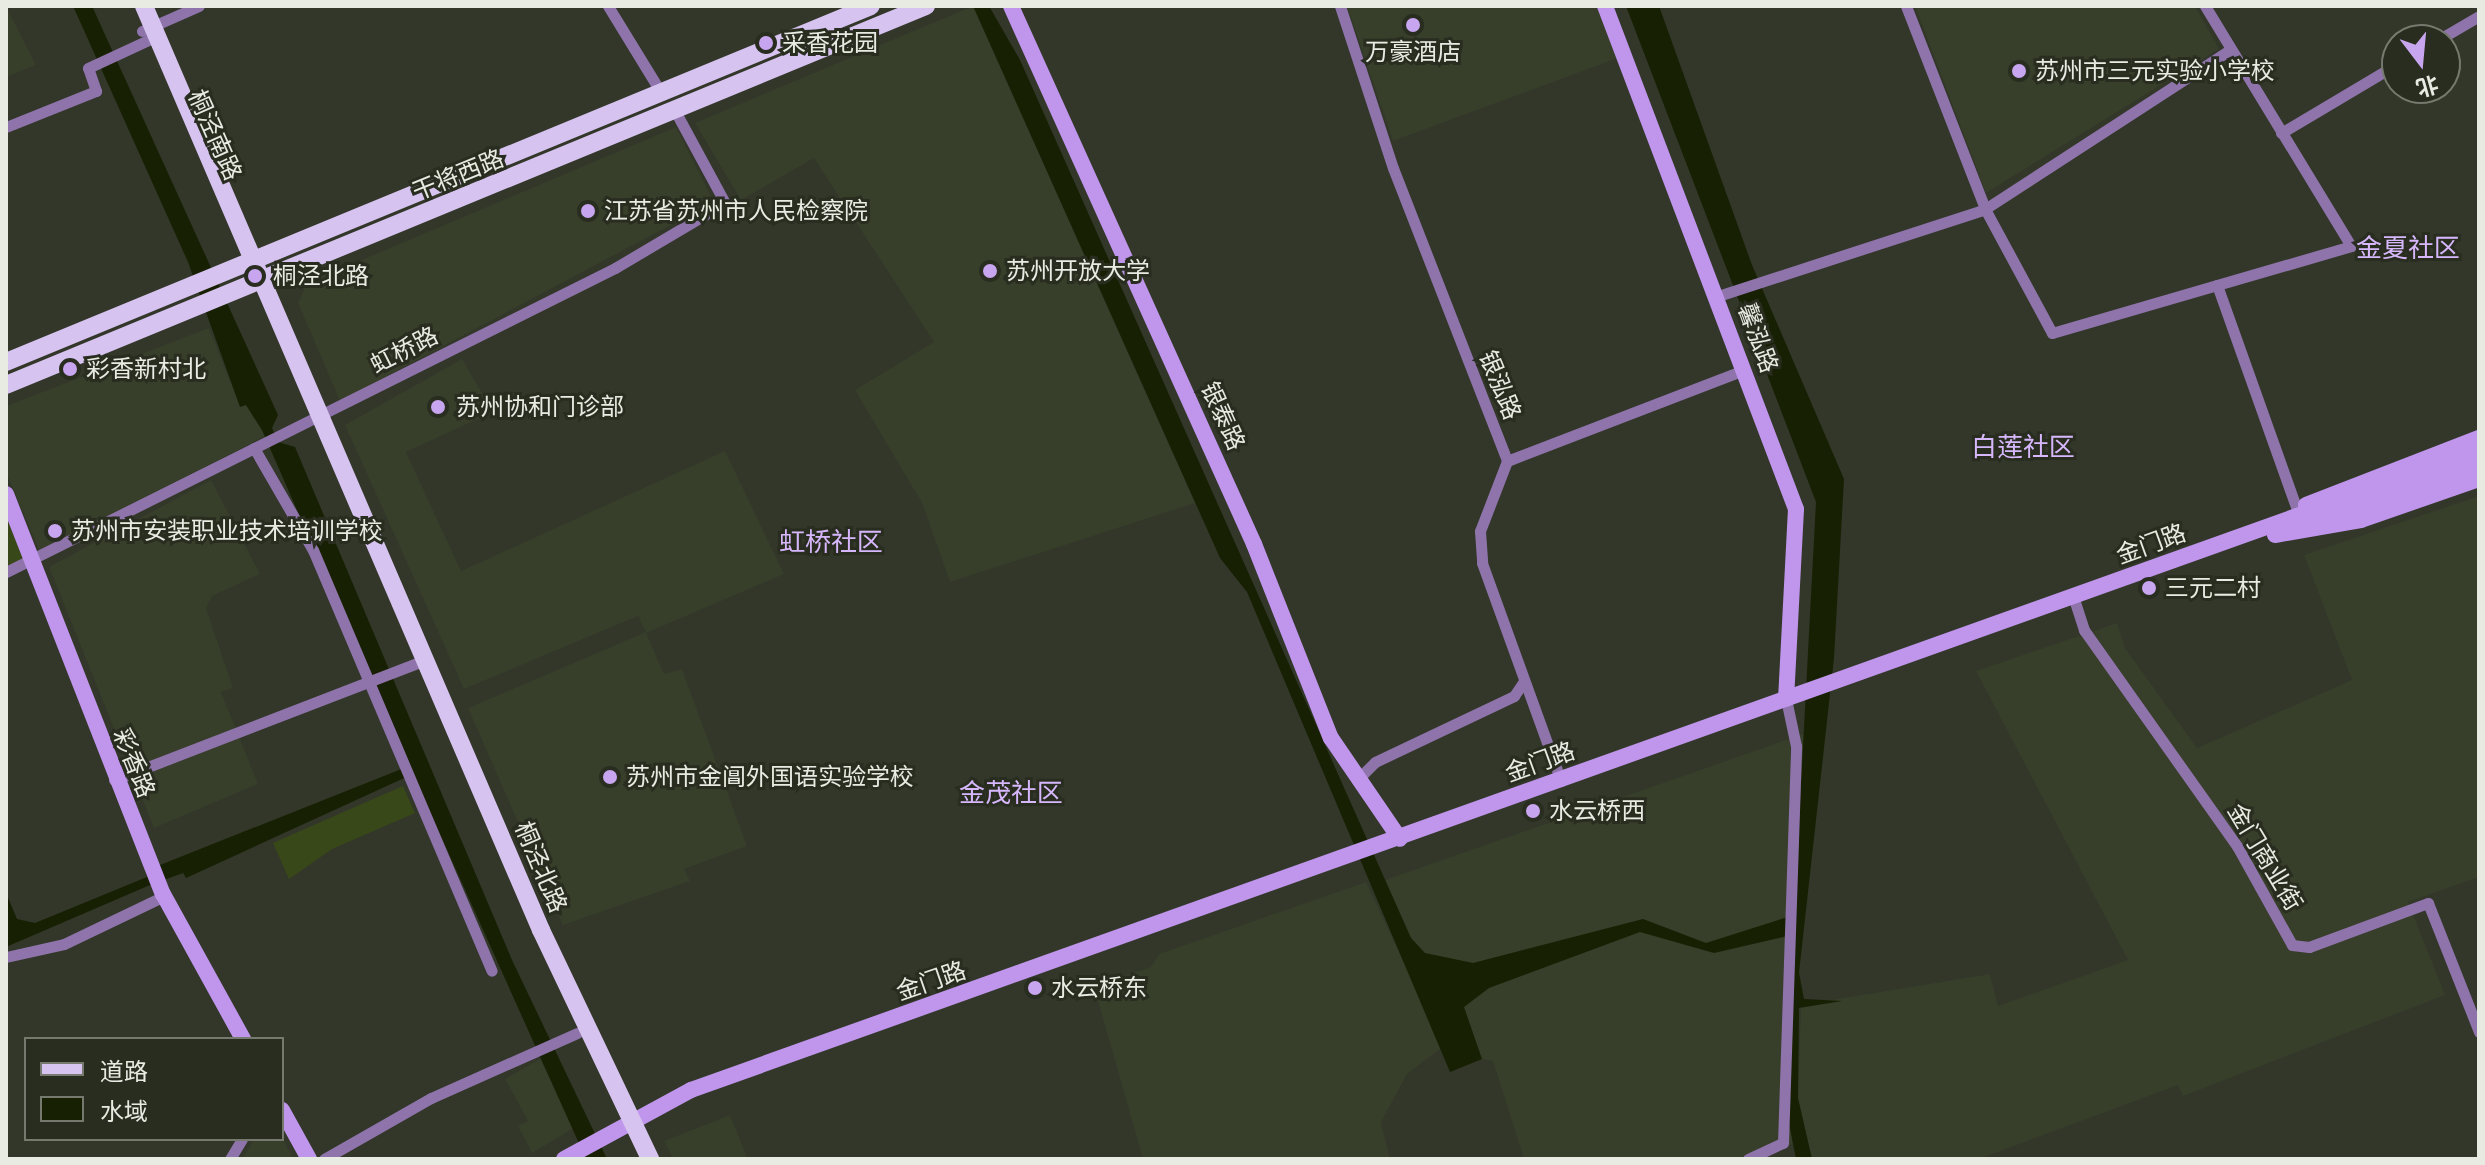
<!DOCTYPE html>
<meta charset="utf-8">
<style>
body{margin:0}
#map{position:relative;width:2485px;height:1165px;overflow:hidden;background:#32372a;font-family:"DM Sans","Noto Sans SC",sans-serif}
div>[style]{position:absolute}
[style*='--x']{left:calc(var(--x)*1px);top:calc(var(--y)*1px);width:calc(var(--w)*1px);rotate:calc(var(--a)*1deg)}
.built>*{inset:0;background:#373e2a}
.green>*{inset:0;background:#394818}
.water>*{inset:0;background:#172002}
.street>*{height:11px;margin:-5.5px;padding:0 5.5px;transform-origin:5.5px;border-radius:5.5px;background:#8e74aa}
.secondary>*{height:16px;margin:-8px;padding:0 8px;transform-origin:8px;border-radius:8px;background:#c096ed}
.primary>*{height:18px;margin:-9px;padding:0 9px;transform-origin:9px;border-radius:9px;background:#d7c3ef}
.dots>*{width:22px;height:22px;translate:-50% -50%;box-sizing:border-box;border:4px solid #282d20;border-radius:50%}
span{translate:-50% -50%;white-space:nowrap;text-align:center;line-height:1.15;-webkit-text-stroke:6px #282d20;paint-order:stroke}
.poi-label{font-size:24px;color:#e8ebe2}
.left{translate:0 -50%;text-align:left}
.street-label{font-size:24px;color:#e8ebe2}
.neighbourhood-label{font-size:26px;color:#d7b7fb}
.frame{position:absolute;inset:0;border:8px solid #e8ebe2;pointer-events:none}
.legend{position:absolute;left:24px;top:1037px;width:260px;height:104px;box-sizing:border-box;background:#282d20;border:2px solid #75796e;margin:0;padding:10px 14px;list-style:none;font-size:24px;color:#e8ebe2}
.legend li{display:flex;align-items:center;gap:16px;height:40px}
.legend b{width:40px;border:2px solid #75796e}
.north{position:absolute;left:2381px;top:24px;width:80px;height:80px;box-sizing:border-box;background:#282d20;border:2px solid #75796e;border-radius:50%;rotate:164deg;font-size:22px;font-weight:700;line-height:32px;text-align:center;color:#e8ebe2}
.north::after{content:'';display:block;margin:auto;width:28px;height:36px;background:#c8a5ef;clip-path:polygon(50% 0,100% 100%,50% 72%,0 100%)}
</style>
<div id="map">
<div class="built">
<i style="clip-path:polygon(6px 6px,36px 65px,6px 77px)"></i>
<i style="clip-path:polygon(973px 6px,1195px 503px,950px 582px,922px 503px,855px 390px,934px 342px,814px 158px,741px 200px,695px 123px)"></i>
<i style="clip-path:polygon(1347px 6px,1597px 6px,1618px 58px,1393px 141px)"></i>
<i style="clip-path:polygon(1915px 6px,2195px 6px,2219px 49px,1986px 193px)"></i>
<i style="clip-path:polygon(676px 127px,714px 202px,340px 401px,298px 303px,307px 283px)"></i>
<i style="clip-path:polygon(209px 328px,240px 406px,246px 405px,265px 436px,40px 552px,6px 472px,6px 406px)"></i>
<i style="clip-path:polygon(462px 359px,493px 412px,406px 452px,461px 571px,725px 451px,784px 574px,646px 633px,664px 674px,682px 669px,747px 846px,684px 869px,690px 881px,563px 925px,468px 708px,646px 632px,638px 616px,464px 689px,345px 425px)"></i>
<i style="clip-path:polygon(211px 480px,260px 574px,212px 596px,206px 608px,233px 688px,221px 692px,258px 784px,154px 828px,49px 567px)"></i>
<i style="clip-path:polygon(2479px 496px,2479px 877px,2408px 902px,2445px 995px,2183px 1096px,2178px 1085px,1979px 1159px,1812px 1159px,1798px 1098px,1801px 1005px,1990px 974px,1998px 1006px,2128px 960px,1976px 671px,2117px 623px,2125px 648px,2197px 748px,2352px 680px,2304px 555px)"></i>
<i style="clip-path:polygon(1806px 733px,1790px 971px,1792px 1144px,1759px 1159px,1524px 1159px,1493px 1061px,1482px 1059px,1472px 1038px,1441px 1048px,1407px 1074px,1381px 1122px,1390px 1159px,1143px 1159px,1094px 987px,1151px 967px,1159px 954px,1366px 882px,1438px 1035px,1464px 1017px,1411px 938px,1385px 880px)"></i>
<i style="clip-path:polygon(540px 1059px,574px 1128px,532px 1153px,518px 1126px,528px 1121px,505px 1079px)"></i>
<i style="clip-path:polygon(730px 1115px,748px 1159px,673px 1159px,664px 1141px)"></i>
<i style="clip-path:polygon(282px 1138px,294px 1159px,242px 1159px,254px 1139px)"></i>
</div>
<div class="green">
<i style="clip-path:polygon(6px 515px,24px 562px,6px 569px)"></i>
<i style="clip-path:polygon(403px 786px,415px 813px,332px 849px,289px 879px,273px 843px)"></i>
</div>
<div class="water">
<i style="clip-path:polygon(73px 6px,92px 6px,278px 415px,272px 428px,278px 442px,295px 447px,512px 960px,607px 1159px,586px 1159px,413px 774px,186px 878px,183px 873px,150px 885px,6px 947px,6px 893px,17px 919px,35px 923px,147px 877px,145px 871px,409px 766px,262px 430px,246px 405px,240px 407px,188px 262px)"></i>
<i style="clip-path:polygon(973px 6px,989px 6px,1020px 60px,1411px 938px,1425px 953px,1473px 963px,1643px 919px,1706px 943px,1794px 915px,1816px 502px,1626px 6px,1659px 6px,1752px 265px,1844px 479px,1834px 658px,1799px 973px,1804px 999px,1842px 1001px,1799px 1008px,1798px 1098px,1812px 1159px,1796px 1159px,1788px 1118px,1792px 935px,1714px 953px,1640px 932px,1489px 988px,1464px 1007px,1482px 1059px,1450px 1072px,1247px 592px,1220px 558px)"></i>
</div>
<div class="street">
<i style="--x:608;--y:6;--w:103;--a:58.5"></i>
<i style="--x:1340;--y:6;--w:170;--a:71.9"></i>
<i style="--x:1393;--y:168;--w:314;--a:68.7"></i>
<i style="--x:1507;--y:461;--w:75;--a:111.1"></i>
<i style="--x:1480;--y:531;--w:32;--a:86"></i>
<i style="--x:1482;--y:563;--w:232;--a:70.1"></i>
<i style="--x:1906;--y:6;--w:218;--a:68.7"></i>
<i style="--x:1985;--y:209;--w:141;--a:61.6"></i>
<i style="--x:2052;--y:333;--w:311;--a:-16.2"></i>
<i style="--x:2351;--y:246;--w:281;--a:-121.3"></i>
<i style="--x:142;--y:31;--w:62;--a:-23.7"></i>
<i style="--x:2438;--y:40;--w:48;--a:-30.3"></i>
<i style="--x:6;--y:127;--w:97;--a:-21.8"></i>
<i style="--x:96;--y:91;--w:24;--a:-109"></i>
<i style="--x:88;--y:68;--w:76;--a:-24.9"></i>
<i style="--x:2281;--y:133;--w:135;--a:-30.7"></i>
<i style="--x:2217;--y:285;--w:239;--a:70.4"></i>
<i style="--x:1718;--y:296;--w:281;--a:-18"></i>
<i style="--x:1985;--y:209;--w:292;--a:-33"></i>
<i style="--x:254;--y:448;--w:118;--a:60"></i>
<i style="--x:313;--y:550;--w:457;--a:67"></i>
<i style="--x:1507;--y:461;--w:254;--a:-21"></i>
<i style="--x:6;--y:572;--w:681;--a:-26.53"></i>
<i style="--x:615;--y:268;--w:128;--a:-30.6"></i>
<i style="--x:725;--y:203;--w:105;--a:-118.5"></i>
<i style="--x:2073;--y:596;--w:36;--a:72"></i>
<i style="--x:2084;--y:630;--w:265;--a:54.7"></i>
<i style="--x:2237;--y:846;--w:113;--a:60.9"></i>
<i style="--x:2292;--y:945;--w:17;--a:7"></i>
<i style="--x:2309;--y:947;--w:127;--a:-20.3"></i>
<i style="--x:2428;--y:903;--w:139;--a:68.4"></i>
<i style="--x:114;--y:780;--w:325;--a:-21.1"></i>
<i style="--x:1357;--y:780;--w:25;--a:-45"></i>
<i style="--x:1375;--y:762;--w:154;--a:-25.4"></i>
<i style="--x:1514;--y:696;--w:18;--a:-56"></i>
<i style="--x:6;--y:957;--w:59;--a:-12.6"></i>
<i style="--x:64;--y:944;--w:111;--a:-25.6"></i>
<i style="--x:230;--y:1159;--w:23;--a:-59"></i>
<i style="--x:324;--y:1159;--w:123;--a:-29.7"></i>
<i style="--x:431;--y:1098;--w:160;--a:-24"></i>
<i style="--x:1748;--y:1159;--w:38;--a:-25"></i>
<i style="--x:1783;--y:1143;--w:397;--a:-88.1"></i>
<i style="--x:1796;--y:746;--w:48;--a:-102"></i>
</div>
<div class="secondary">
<i style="--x:1011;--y:6;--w:590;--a:65.69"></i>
<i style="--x:1254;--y:544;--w:209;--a:68.4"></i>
<i style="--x:1331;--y:738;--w:122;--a:55.7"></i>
<i style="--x:1605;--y:6;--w:538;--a:69.21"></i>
<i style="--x:1796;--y:509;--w:190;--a:93"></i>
<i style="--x:6;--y:494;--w:430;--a:68.6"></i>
<i style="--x:163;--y:894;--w:166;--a:61.1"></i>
<i style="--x:2306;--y:505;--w:186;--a:-21.2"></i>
<i style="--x:2303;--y:526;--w:187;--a:-19.4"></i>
<i style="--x:2275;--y:535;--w:87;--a:-9.9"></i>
<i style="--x:2361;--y:520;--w:125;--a:-19.2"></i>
<i style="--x:282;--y:1110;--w:56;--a:61.1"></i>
<i style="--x:564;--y:1159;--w:145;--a:-28.5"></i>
<i style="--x:691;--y:1090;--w:1899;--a:-19.67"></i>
</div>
<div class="primary">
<i style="--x:144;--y:6;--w:1006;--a:66.75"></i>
<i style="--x:541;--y:930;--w:254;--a:64.5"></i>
<i style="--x:6;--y:362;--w:935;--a:-22.37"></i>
<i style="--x:6;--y:385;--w:995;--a:-22.39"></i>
</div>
<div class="dots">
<i style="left:1413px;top:25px;background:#c8a5ef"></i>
<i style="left:766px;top:43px;background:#c8a5ef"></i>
<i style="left:2019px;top:71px;background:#c8a5ef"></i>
<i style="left:588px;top:211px;background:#c8a5ef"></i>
<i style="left:990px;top:271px;background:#c8a5ef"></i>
<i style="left:255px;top:276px;background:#c8a5ef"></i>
<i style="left:70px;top:369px;background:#c8a5ef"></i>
<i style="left:438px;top:407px;background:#c8a5ef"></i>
<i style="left:55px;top:531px;background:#c8a5ef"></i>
<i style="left:2149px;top:588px;background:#c8a5ef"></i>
<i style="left:610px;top:777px;background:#c8a5ef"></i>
<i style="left:1533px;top:811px;background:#c8a5ef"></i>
<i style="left:1035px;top:988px;background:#c8a5ef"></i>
</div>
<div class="poi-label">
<span class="left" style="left:782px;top:43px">采香花园</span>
<span style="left:1413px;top:52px">万豪酒店</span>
<span class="left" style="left:2035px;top:71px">苏州市三元实验小学校</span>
<span class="left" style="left:604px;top:211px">江苏省苏州市人民检察院</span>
<span class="left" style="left:1006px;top:271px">苏州开放大学</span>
<span class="left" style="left:273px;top:276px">桐泾北路</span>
<span class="left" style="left:86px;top:369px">彩香新村北</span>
<span class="left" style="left:456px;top:407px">苏州协和门诊部</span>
<span class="left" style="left:71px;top:531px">苏州市安装职业技术培训学校</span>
<span class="left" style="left:2165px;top:588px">三元二村</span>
<span class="left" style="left:626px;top:777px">苏州市金阊外国语实验学校</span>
<span class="left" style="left:1549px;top:811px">水云桥西</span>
<span class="left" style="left:1051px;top:988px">水云桥东</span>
</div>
<div class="street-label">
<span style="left:215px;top:135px;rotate:66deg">桐泾南路</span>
<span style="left:458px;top:175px;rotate:-22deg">干将西路</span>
<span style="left:1758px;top:338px;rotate:70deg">馨泓路</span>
<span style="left:404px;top:350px;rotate:-27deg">虹桥路</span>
<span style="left:1500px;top:385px;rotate:68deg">银泓路</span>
<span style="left:1223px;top:416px;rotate:66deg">银泰路</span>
<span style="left:2151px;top:544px;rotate:-20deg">金门路</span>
<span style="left:1540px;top:762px;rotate:-20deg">金门路</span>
<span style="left:134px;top:763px;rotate:68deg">彩香路</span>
<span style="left:2265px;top:857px;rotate:59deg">金门商业街</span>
<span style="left:541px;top:867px;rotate:67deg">桐泾北路</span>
<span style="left:931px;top:981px;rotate:-19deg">金门路</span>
</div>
<div class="neighbourhood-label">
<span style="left:2408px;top:249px">金夏社区</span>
<span style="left:2023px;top:448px">白莲社区</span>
<span style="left:831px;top:543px">虹桥社区</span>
<span style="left:1011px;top:794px">金茂社区</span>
</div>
<div class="frame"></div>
<ul class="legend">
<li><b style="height:10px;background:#d7c3ef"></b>道路</li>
<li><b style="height:22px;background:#172002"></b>水域</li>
</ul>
<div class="north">北</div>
</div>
